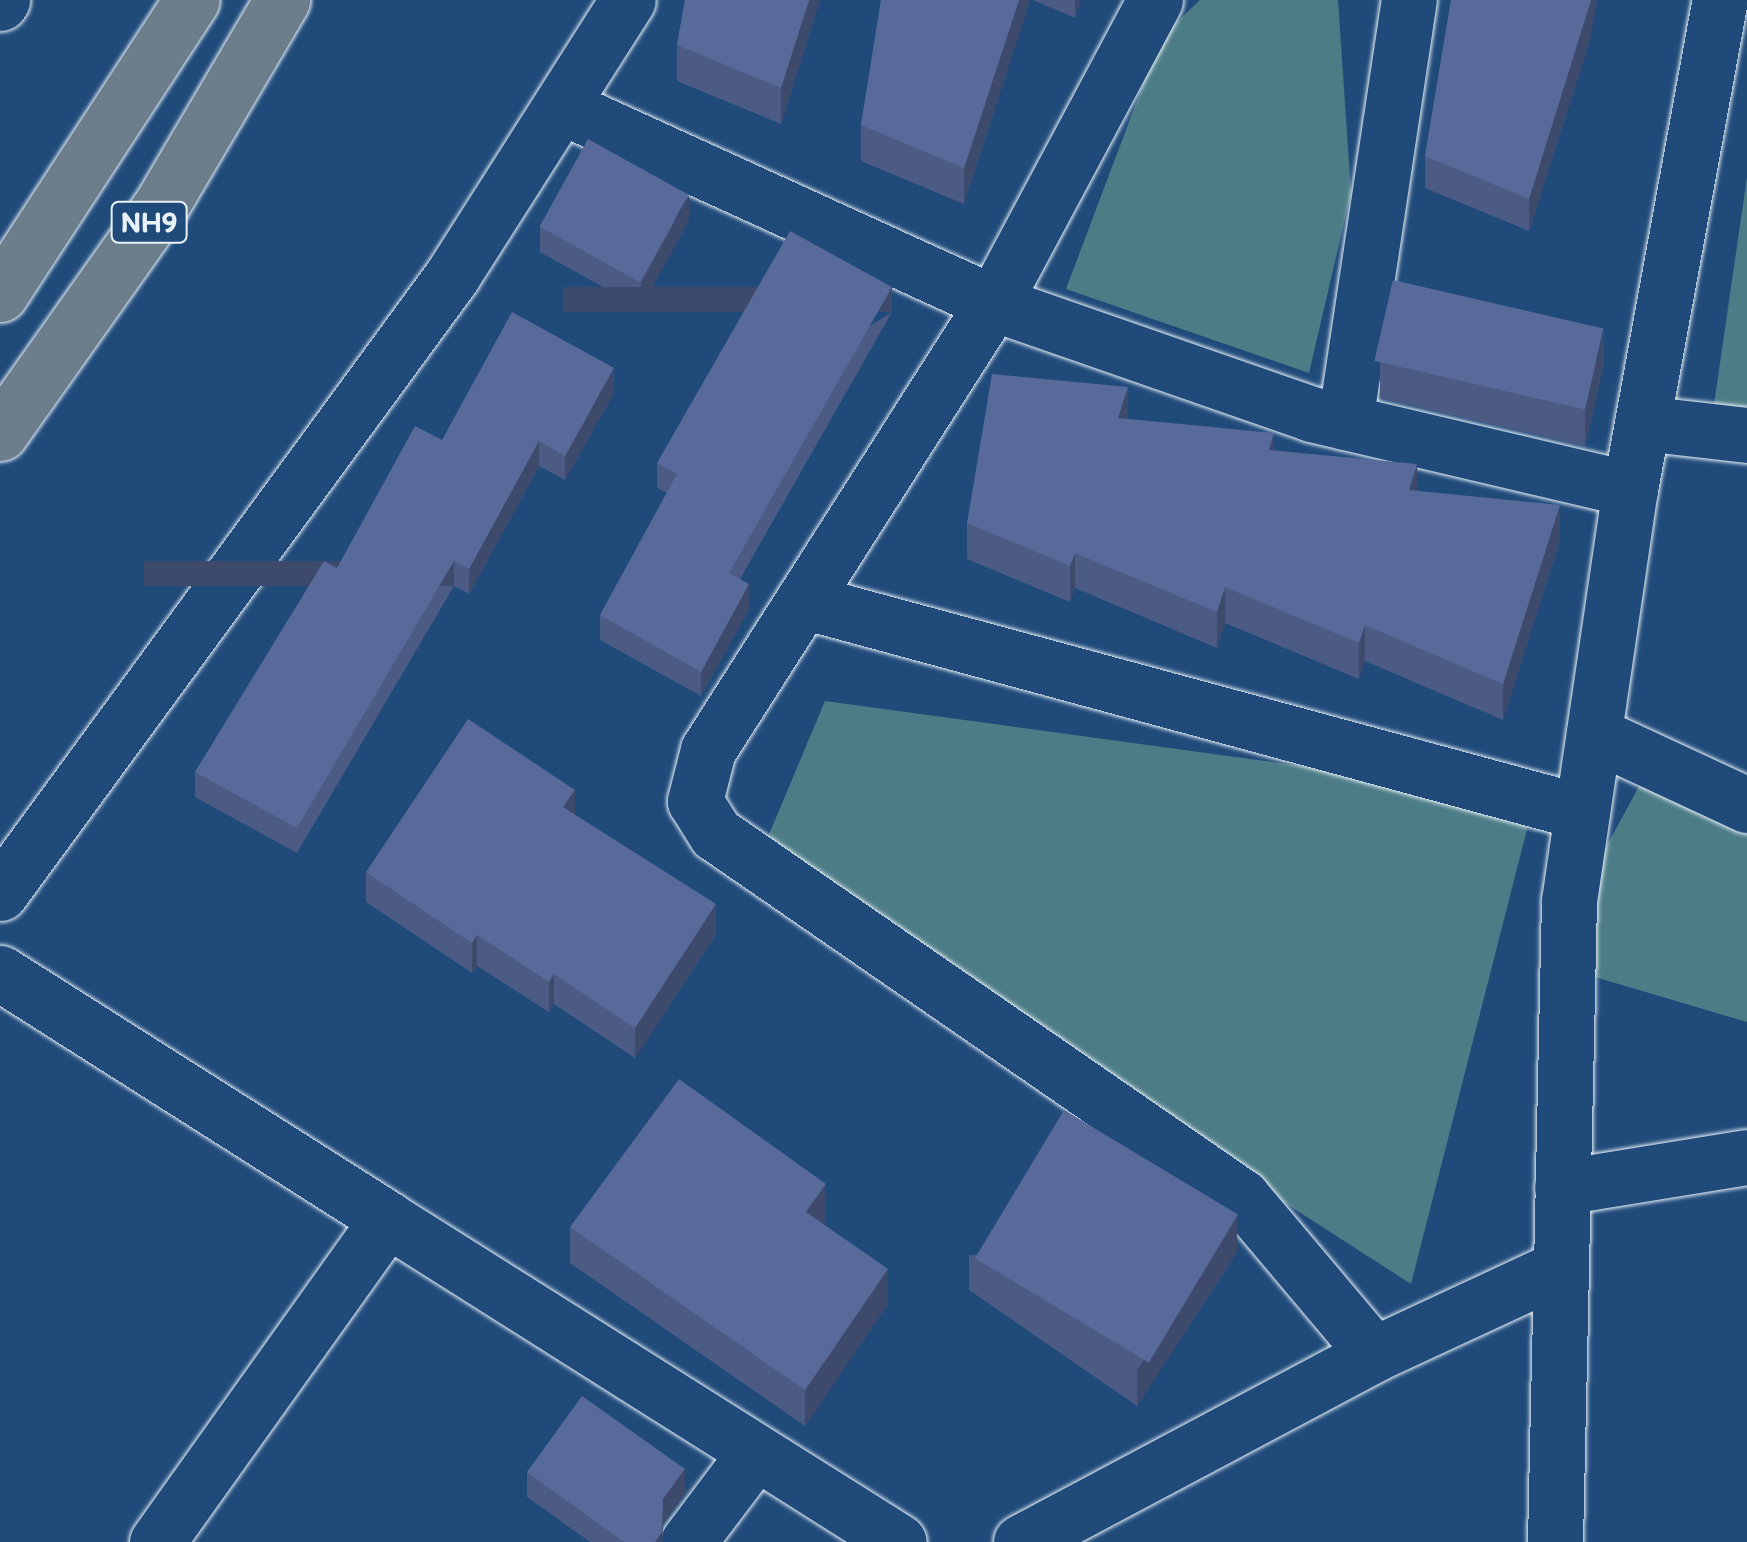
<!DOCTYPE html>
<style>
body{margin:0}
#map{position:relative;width:1747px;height:1542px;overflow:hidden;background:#1f4a7a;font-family:Itim,sans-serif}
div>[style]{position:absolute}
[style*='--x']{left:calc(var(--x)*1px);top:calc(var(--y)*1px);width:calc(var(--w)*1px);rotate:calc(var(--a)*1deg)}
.green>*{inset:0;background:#4c7c86}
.roads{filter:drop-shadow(0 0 2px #e8f1f8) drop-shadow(0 0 2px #e8f1f8)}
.minor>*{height:55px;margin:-27.5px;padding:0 27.5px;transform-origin:27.5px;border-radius:27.5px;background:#1f4a7a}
.highway>*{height:55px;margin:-27.5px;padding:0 27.5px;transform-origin:27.5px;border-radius:27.5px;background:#6c7d8c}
.wall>*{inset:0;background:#4c5b84}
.shaded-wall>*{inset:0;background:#3e4a6b;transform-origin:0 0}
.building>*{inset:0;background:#586a99;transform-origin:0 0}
span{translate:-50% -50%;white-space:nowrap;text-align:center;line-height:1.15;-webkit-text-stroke:10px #1f4a7a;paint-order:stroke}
.shield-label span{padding:2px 8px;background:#1f4a7a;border:2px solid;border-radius:8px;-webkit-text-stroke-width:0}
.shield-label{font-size:30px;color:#e8f1f8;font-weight:700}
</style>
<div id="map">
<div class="green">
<i style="clip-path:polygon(1200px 0,1338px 0,1351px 193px,1309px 373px,1066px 289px,1161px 37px)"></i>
<i style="clip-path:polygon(1747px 177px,1747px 419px,1712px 418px)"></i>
<i style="clip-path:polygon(825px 701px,1535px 798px,1411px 1284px,757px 863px)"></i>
<i style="clip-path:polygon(1644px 777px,1747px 815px,1747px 1022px,1544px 962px)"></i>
</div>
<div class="roads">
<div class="minor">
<i style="--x:1155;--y:0;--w:344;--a:118.1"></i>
<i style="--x:993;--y:303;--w:530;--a:122.52"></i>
<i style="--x:708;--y:750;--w:53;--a:104.3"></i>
<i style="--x:695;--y:801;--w:39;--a:58"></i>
<i style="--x:716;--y:834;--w:639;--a:34.61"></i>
<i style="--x:1242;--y:1197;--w:205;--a:49.9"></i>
<i style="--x:0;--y:3;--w:4;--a:-56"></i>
<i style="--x:561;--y:106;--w:475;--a:24.5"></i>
<i style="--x:993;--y:303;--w:337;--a:19.2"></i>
<i style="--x:1311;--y:414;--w:328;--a:13.2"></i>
<i style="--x:1345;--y:422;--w:427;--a:-81.4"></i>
<i style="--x:1642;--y:423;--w:106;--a:6.5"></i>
<i style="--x:803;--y:601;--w:807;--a:15.16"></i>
<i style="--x:1594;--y:734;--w:169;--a:24.9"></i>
<i style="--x:0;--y:893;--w:765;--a:-53.77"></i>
<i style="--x:452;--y:276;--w:327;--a:-57.5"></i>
<i style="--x:0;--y:973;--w:459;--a:32.4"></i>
<i style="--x:1562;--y:1187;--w:187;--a:-9.2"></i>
<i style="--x:157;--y:1542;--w:397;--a:-54.5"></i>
<i style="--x:387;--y:1219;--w:605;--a:32.25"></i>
<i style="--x:688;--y:1542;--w:106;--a:-53"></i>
<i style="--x:1021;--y:1542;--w:400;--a:-28"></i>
<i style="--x:1374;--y:1354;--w:204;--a:-24.9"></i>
<i style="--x:1555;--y:1542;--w:641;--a:-88.75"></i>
<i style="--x:1569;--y:901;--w:416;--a:-81.6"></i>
<i style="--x:1630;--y:489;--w:497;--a:-79.6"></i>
</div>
<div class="highway">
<i style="--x:0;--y:294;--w:351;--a:-56.9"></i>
<i style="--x:0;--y:433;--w:281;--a:-54.7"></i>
<i style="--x:162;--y:204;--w:237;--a:-59.5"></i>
</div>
</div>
<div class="wall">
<i style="clip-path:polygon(685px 0,820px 0,781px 124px,677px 81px,677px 45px)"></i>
<i style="clip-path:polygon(881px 0,1030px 0,964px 204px,861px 161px,861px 125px)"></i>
<i style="clip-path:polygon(1033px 0,1081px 0,1075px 18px)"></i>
<i style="clip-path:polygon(1451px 0,1597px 0,1590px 40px,1529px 231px,1425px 188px,1425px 156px)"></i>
<i style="clip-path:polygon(689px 220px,641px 308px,540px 252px,540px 227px)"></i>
<i style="clip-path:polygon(892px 312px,740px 579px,749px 609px,701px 696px,600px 640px,600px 615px,667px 493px,657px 488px,657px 463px)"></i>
<i style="clip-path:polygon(1380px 362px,1604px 363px,1585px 446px,1380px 398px)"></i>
<i style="clip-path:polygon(614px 393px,565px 480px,539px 466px,469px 594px,454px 586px,297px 853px,195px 797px,195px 772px,337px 568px)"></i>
<i style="clip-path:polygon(1128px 419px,1274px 451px,1417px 491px,1560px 540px,1503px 720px,1365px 661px,1359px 679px,1225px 623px,1217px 648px,1075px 588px,1070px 602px,967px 559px,967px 523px)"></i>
<i style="clip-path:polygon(575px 815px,716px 934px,635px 1058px,554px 1004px,549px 1012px,477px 966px,472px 973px,366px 902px,366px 872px)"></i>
<i style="clip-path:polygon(826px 1220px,823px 1224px,888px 1304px,805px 1426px,570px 1263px,570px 1227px)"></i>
<i style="clip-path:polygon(1237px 1252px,1137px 1406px,969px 1290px,969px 1255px)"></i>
<i style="clip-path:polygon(527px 1472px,685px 1494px,663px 1524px,662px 1542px,590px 1542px,527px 1497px)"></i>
</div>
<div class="shaded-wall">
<i style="clip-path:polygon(809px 0,820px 0,781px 124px,781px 88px)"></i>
<i style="clip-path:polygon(1019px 0,1030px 0,964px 204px,964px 168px)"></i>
<i style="clip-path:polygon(1075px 0,1081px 0,1075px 18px)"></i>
<i style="clip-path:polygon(1591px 0,1597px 0,1590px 40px,1529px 231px,1529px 199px)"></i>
<i style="clip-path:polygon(689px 195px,689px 220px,641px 308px,641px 283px)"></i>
<i style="left:892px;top:287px;width:25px;height:329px;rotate:90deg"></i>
<i style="clip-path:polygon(1604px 328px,1604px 363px,1585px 446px,1585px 411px)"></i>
<i style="clip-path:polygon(614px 368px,614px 393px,565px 480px,565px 456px)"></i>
<i style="clip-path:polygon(1128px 387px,1128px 423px,1118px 418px)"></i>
<i style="clip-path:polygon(1274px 433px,1274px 468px,1269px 450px)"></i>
<i style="clip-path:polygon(539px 441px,539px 466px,469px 594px,469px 569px)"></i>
<i style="clip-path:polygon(1417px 464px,1417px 500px,1409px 490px)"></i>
<i style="clip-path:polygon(1560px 505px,1560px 540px,1503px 720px,1503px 684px)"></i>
<i style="clip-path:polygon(1075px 553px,1075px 588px,1070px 602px,1070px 566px)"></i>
<i style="left:454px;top:561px;width:25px;height:310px;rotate:90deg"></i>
<i style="clip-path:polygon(749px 584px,749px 609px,701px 696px,701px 672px)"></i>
<i style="clip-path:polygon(1225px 587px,1225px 623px,1217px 648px,1217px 612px)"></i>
<i style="clip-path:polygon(1365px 625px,1365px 661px,1359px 679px,1359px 643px)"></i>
<i style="clip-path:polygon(575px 790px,575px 820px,563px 807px)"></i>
<i style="clip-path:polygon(716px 904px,716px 934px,635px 1058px,635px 1028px)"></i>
<i style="clip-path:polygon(477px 935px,477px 966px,472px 973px,472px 943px)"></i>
<i style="clip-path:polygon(554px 974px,554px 1004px,549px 1012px,549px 982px)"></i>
<i style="clip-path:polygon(826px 1184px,826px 1220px,806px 1248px,806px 1212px)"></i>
<i style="clip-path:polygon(1237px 1216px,1237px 1252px,1137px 1406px,1137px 1370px)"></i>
<i style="clip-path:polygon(888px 1269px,888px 1304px,805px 1426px,805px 1390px)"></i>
<i style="clip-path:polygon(685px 1469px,685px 1494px,663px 1524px,662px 1542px,655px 1542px,663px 1499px)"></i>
</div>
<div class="building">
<i style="clip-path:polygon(685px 0,809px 0,781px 88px,677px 45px)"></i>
<i style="clip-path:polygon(881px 0,1019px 0,964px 168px,861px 125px)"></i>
<i style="clip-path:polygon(1451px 0,1591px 0,1529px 199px,1425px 156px)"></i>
<i style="left:588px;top:139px;width:115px;height:100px;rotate:29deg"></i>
<i style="clip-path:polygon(790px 231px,892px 287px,729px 573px,749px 584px,701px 672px,600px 615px,677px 474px,657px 463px)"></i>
<i style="left:1393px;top:280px;width:216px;height:83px;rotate:13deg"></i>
<i style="clip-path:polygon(512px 312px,614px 368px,565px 456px,539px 441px,469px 569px,454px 561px,297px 828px,195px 772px,324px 561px,337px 568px,415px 426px,442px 440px)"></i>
<i style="clip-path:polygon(992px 374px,1128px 387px,1118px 418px,1274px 433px,1269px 450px,1417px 464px,1409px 490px,1560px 505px,1503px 684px,1365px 625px,1359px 643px,1225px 587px,1217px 612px,1075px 553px,1070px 566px,967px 523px)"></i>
<i style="clip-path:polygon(468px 719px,575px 790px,563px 807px,716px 904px,635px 1028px,554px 974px,549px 982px,477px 935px,472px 943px,366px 872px)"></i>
<i style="clip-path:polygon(679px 1079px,826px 1184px,806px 1212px,888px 1269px,805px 1390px,570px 1227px)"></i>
<i style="left:1064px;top:1110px;width:203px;height:173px;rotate:31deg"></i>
<i style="clip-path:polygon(582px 1396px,685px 1469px,663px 1499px,662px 1532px,655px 1542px,624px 1542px,527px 1472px)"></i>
</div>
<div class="shield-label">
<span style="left:149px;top:222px">NH9</span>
</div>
</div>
